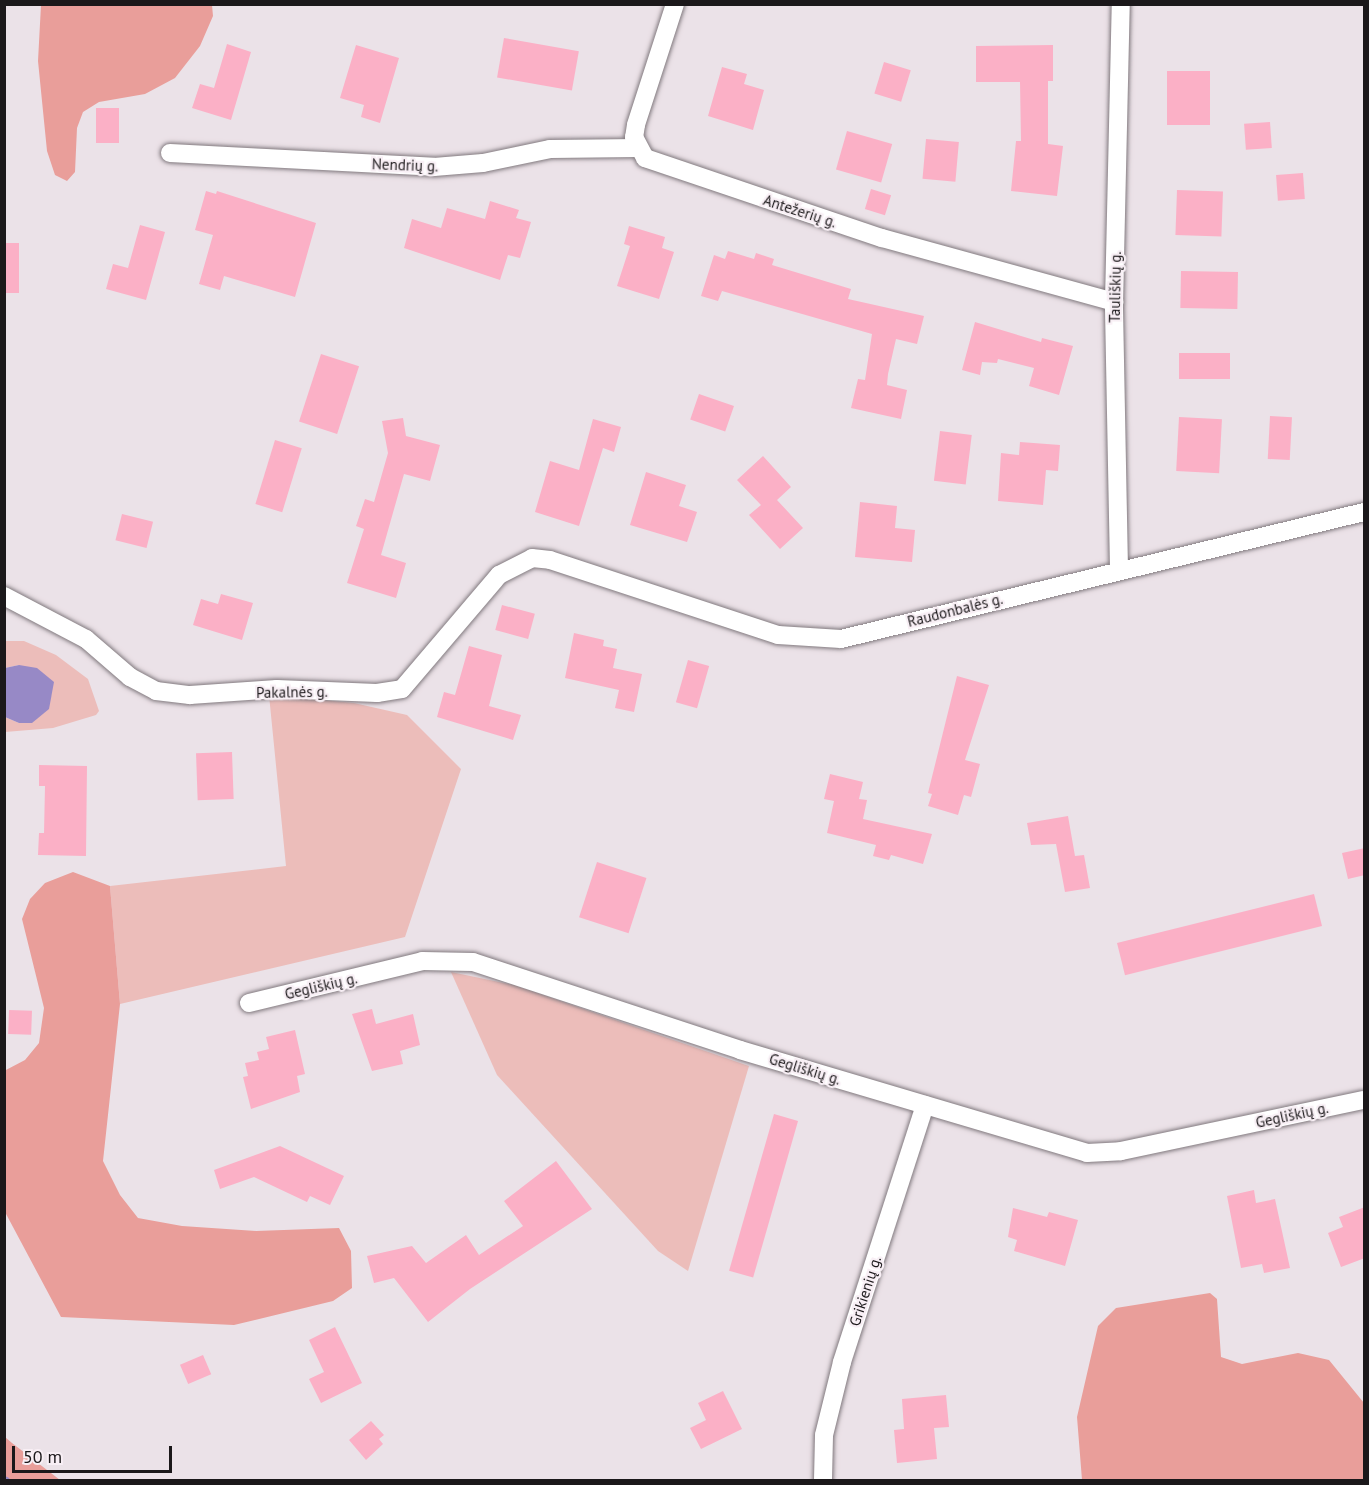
<!DOCTYPE html>
<meta charset="utf-8">
<style>
body{margin:0}
#map{position:relative;width:1369px;height:1485px;overflow:hidden;background:#ebe2e8;font-family:"PT Sans",sans-serif}
div>[style]{position:absolute}
[style*='--x']{left:calc(var(--x)*1px);top:calc(var(--y)*1px);width:calc(var(--w)*1px);rotate:calc(var(--a)*1deg)}
.green>*{inset:0;background:#ecbdba}
.forest>*{inset:0;background:#e99e9a}
.water>*{inset:0;background:#9789c6}
.stream>*{height:7px;margin:-3.5px;padding:0 3.5px;transform-origin:3.5px;border-radius:3.5px;background:#9789c6}
.building>*{inset:0;background:#fbb0c6;transform-origin:0 0}
.roads{filter:drop-shadow(0 0 2px #81797e) drop-shadow(0 0 2px #81797e)}
.minor>*{height:18px;margin:-9px;padding:0 9px;transform-origin:9px;border-radius:9px;background:#fff}
span{translate:-50% -50%;white-space:nowrap;text-align:center;line-height:1.15;-webkit-text-stroke:4.5px #f8eff5;paint-order:stroke}
.street-label{font-size:15px;color:#1b181a}
.frame{position:absolute;inset:0;border:6px solid #1b181a;pointer-events:none}
.scale{position:absolute;left:12px;top:1446px;width:160px;height:27px;box-sizing:border-box;border:3px solid #1b181a;border-top:0;padding-left:8px;font-size:18px;line-height:21px;white-space:nowrap;color:#1b181a;-webkit-text-stroke:4px #f8eff5;paint-order:stroke}
</style>
<div id="map">
<div class="green">
<i style="clip-path:polygon(6px 641px,24px 641px,56px 655px,88px 679px,99px 711px,96px 715px,53px 728px,5px 732px,5px 717px,19px 723px,19px 665px,5px 668px)"></i>
<i style="clip-path:polygon(269px 695px,354px 703px,407px 715px,461px 769px,405px 937px,120px 1004px,110px 886px,286px 866px)"></i>
<i style="clip-path:polygon(451px 972px,514px 985px,749px 1066px,688px 1271px,658px 1251px,497px 1075px)"></i>
</div>
<div class="forest">
<i style="clip-path:polygon(41px 5px,212px 5px,213px 16px,200px 46px,175px 78px,145px 94px,99px 102px,83px 112px,77px 128px,75px 172px,67px 181px,55px 175px,47px 151px,38px 61px)"></i>
<i style="clip-path:polygon(73px 872px,110px 886px,120px 1004px,103px 1161px,120px 1195px,138px 1218px,182px 1226px,256px 1231px,339px 1228px,351px 1251px,352px 1288px,333px 1301px,234px 1325px,61px 1317px,5px 1212px,4px 1071px,25px 1060px,39px 1043px,44px 1008px,22px 919px,30px 899px,45px 883px)"></i>
<i style="clip-path:polygon(1210px 1293px,1217px 1299px,1221px 1357px,1242px 1364px,1298px 1353px,1329px 1360px,1364px 1403px,1364px 1480px,1082px 1480px,1077px 1417px,1098px 1326px,1116px 1308px)"></i>
<i style="clip-path:polygon(5px 1437px,12px 1443px,60px 1480px,5px 1480px)"></i>
</div>
<div class="water">
<i style="clip-path:polygon(19px 665px,37px 668px,54px 682px,49px 709px,32px 723px,19px 723px,5px 717px,5px 668px)"></i>
</div>
<div class="stream">
<i style="--x:4;--y:1479;--w:2;--a:27"></i>
</div>
<div class="building">
<i style="left:504px;top:38px;width:76px;height:40px;rotate:10deg"></i>
<i style="clip-path:polygon(227px 44px,251px 52px,231px 120px,192px 108px,200px 84px,214px 88px)"></i>
<i style="clip-path:polygon(356px 45px,399px 58px,380px 123px,361px 117px,364px 105px,340px 98px)"></i>
<i style="clip-path:polygon(1053px 45px,1053px 81px,1048px 81px,1048px 144px,1063px 146px,1057px 196px,1011px 191px,1016px 141px,1021px 141px,1020px 82px,976px 82px,976px 46px)"></i>
<i style="left:884px;top:62px;width:28px;height:33px;rotate:17deg"></i>
<i style="clip-path:polygon(722px 67px,747px 74px,744px 84px,764px 90px,753px 130px,708px 116px)"></i>
<i style="left:1167px;top:71px;width:43px;height:54px"></i>
<i style="left:96px;top:108px;width:23px;height:35px"></i>
<i style="left:1270px;top:122px;width:26px;height:26px;rotate:86deg"></i>
<i style="left:847px;top:131px;width:47px;height:40px;rotate:16deg"></i>
<i style="left:926px;top:139px;width:33px;height:40px;rotate:5deg"></i>
<i style="left:1303px;top:173px;width:26px;height:27px;rotate:86deg"></i>
<i style="left:871px;top:189px;width:21px;height:21px;rotate:17deg"></i>
<i style="left:1177px;top:190px;width:46px;height:45px;rotate:2deg"></i>
<i style="clip-path:polygon(206px 191px,216px 194px,217px 191px,316px 223px,295px 297px,224px 276px,220px 290px,199px 284px,213px 235px,195px 230px)"></i>
<i style="clip-path:polygon(490px 201px,519px 210px,516px 218px,531px 222px,520px 258px,508px 255px,500px 280px,404px 248px,412px 219px,441px 228px,447px 208px,485px 219px)"></i>
<i style="clip-path:polygon(140px 225px,165px 232px,146px 300px,106px 289px,113px 264px,128px 268px)"></i>
<i style="clip-path:polygon(629px 226px,665px 237px,662px 248px,674px 252px,659px 299px,617px 286px,630px 246px,624px 244px)"></i>
<i style="left:4px;top:243px;width:15px;height:50px"></i>
<i style="clip-path:polygon(728px 251px,754px 259px,756px 253px,774px 259px,772px 265px,851px 289px,848px 299px,924px 316px,917px 344px,896px 339px,888px 374px,887px 385px,907px 390px,901px 419px,851px 408px,858px 379px,865px 380px,872px 334px,722px 291px,718px 301px,701px 296px,714px 255px,725px 259px)"></i>
<i style="left:1181px;top:271px;width:57px;height:37px;rotate:1deg"></i>
<i style="clip-path:polygon(975px 322px,1041px 342px,1042px 338px,1073px 346px,1059px 395px,1029px 386px,1034px 368px,998px 359px,997px 363px,982px 362px,980px 375px,962px 370px)"></i>
<i style="left:1179px;top:353px;width:51px;height:26px"></i>
<i style="left:321px;top:354px;width:40px;height:71px;rotate:18deg"></i>
<i style="left:699px;top:394px;width:37px;height:27px;rotate:19deg"></i>
<i style="left:1270px;top:416px;width:22px;height:43px;rotate:3deg"></i>
<i style="left:1179px;top:417px;width:43px;height:54px;rotate:3deg"></i>
<i style="clip-path:polygon(403px 418px,406px 436px,440px 445px,430px 481px,404px 474px,381px 555px,406px 563px,396px 598px,347px 583px,364px 529px,356px 526px,365px 499px,374px 502px,388px 453px,382px 421px)"></i>
<i style="clip-path:polygon(593px 419px,621px 427px,614px 452px,603px 448px,579px 526px,535px 512px,550px 461px,579px 470px)"></i>
<i style="left:940px;top:431px;width:32px;height:50px;rotate:7deg"></i>
<i style="left:275px;top:440px;width:28px;height:67px;rotate:17deg"></i>
<i style="clip-path:polygon(1020px 442px,1060px 445px,1058px 471px,1046px 470px,1043px 505px,998px 501px,1001px 453px,1019px 455px)"></i>
<i style="clip-path:polygon(763px 456px,791px 487px,777px 500px,803px 528px,780px 549px,749px 515px,761px 505px,737px 480px)"></i>
<i style="clip-path:polygon(646px 472px,686px 485px,679px 506px,697px 512px,687px 542px,630px 525px)"></i>
<i style="clip-path:polygon(860px 502px,897px 506px,895px 528px,915px 530px,912px 562px,855px 557px)"></i>
<i style="left:122px;top:514px;width:32px;height:27px;rotate:14deg"></i>
<i style="clip-path:polygon(221px 594px,253px 603px,242px 640px,193px 625px,201px 599px,218px 604px)"></i>
<i style="left:502px;top:605px;width:34px;height:26px;rotate:15deg"></i>
<i style="clip-path:polygon(574px 633px,604px 640px,603px 646px,617px 649px,613px 668px,642px 674px,634px 712px,615px 708px,619px 690px,565px 678px)"></i>
<i style="clip-path:polygon(469px 646px,502px 655px,489px 706px,521px 715px,513px 740px,437px 717px,444px 692px,455px 695px)"></i>
<i style="left:688px;top:660px;width:22px;height:44px;rotate:16deg"></i>
<i style="clip-path:polygon(957px 676px,989px 685px,965px 760px,980px 764px,971px 797px,964px 795px,958px 815px,928px 806px,932px 794px,928px 793px)"></i>
<i style="left:232px;top:752px;width:47px;height:36px;rotate:88deg"></i>
<i style="clip-path:polygon(39px 765px,87px 766px,86px 856px,38px 855px,39px 833px,44px 833px,45px 786px,39px 786px)"></i>
<i style="clip-path:polygon(830px 774px,863px 782px,859px 799px,867px 800px,863px 819px,932px 834px,923px 864px,891px 855px,889px 860px,873px 856px,876px 845px,827px 833px,834px 801px,824px 799px)"></i>
<i style="clip-path:polygon(1068px 816px,1075px 856px,1084px 855px,1090px 888px,1065px 892px,1056px 844px,1031px 845px,1027px 823px)"></i>
<i style="clip-path:polygon(1365px 848px,1365px 875px,1348px 879px,1342px 853px)"></i>
<i style="left:597px;top:862px;width:52px;height:58px;rotate:18deg"></i>
<i style="left:1314px;top:894px;width:33px;height:203px;rotate:76deg"></i>
<i style="clip-path:polygon(372px 1009px,376px 1024px,413px 1014px,420px 1045px,400px 1051px,403px 1064px,372px 1071px,352px 1014px)"></i>
<i style="left:9px;top:1010px;width:23px;height:24px;rotate:2deg"></i>
<i style="clip-path:polygon(295px 1030px,305px 1074px,297px 1076px,300px 1092px,251px 1109px,243px 1077px,248px 1076px,245px 1063px,259px 1060px,257px 1052px,269px 1049px,266px 1037px)"></i>
<i style="left:774px;top:1114px;width:25px;height:163px;rotate:16deg"></i>
<i style="clip-path:polygon(280px 1146px,344px 1176px,330px 1205px,310px 1196px,307px 1202px,254px 1177px,220px 1189px,214px 1170px)"></i>
<i style="clip-path:polygon(556px 1161px,592px 1209px,470px 1289px,428px 1322px,394px 1278px,374px 1283px,367px 1256px,412px 1246px,426px 1263px,466px 1235px,479px 1255px,523px 1226px,504px 1201px)"></i>
<i style="clip-path:polygon(1254px 1190px,1256px 1203px,1275px 1199px,1290px 1268px,1264px 1273px,1262px 1264px,1241px 1268px,1227px 1196px)"></i>
<i style="clip-path:polygon(1365px 1207px,1365px 1258px,1341px 1267px,1328px 1233px,1343px 1227px,1339px 1217px)"></i>
<i style="clip-path:polygon(1013px 1208px,1047px 1217px,1049px 1212px,1078px 1220px,1065px 1266px,1014px 1251px,1017px 1240px,1008px 1237px)"></i>
<i style="clip-path:polygon(335px 1327px,362px 1383px,321px 1403px,309px 1379px,324px 1372px,309px 1340px)"></i>
<i style="left:203px;top:1355px;width:21px;height:25px;rotate:67deg"></i>
<i style="clip-path:polygon(723px 1391px,742px 1429px,701px 1449px,690px 1428px,706px 1420px,698px 1403px)"></i>
<i style="clip-path:polygon(946px 1395px,949px 1427px,934px 1428px,937px 1459px,897px 1463px,894px 1430px,904px 1429px,902px 1399px)"></i>
<i style="clip-path:polygon(371px 1421px,384px 1435px,379px 1439px,383px 1444px,366px 1460px,349px 1440px)"></i>
</div>
<div class="roads">
<div class="minor">
<i style="--x:675;--y:4;--w:127;--a:107.9"></i>
<i style="--x:636;--y:125;--w:12;--a:99"></i>
<i style="--x:634;--y:137;--w:24;--a:62"></i>
<i style="--x:645;--y:158;--w:250;--a:18.7"></i>
<i style="--x:882;--y:238;--w:241;--a:15.4"></i>
<i style="--x:170;--y:153;--w:264;--a:3"></i>
<i style="--x:434;--y:167;--w:49;--a:-4.7"></i>
<i style="--x:483;--y:163;--w:68;--a:-11.8"></i>
<i style="--x:550;--y:149;--w:88;--a:-0.7"></i>
<i style="--x:1119;--y:569;--w:267;--a:-91.1"></i>
<i style="--x:1114;--y:302;--w:298;--a:-88.7"></i>
<i style="--x:4;--y:596;--w:93;--a:27.7"></i>
<i style="--x:86;--y:639;--w:58;--a:40.8"></i>
<i style="--x:130;--y:677;--w:30;--a:28"></i>
<i style="--x:156;--y:691;--w:34;--a:7"></i>
<i style="--x:190;--y:695;--w:87;--a:-3.9"></i>
<i style="--x:277;--y:689;--w:100;--a:2.3"></i>
<i style="--x:377;--y:693;--w:25;--a:-9"></i>
<i style="--x:402;--y:689;--w:150;--a:-49.6"></i>
<i style="--x:499;--y:575;--w:37;--a:-27"></i>
<i style="--x:532;--y:558;--w:18;--a:6"></i>
<i style="--x:550;--y:560;--w:240;--a:18.2"></i>
<i style="--x:778;--y:635;--w:63;--a:3.6"></i>
<i style="--x:841;--y:639;--w:538;--a:-13.65"></i>
<i style="--x:249;--y:1003;--w:178;--a:-13.6"></i>
<i style="--x:422;--y:961;--w:51;--a:1.1"></i>
<i style="--x:473;--y:962;--w:281;--a:18.2"></i>
<i style="--x:740;--y:1050;--w:362;--a:16.5"></i>
<i style="--x:1087;--y:1153;--w:34;--a:-3"></i>
<i style="--x:1121;--y:1151;--w:248;--a:-11.9"></i>
<i style="--x:823;--y:1480;--w:45;--a:-88.7"></i>
<i style="--x:824;--y:1435;--w:75;--a:-76.1"></i>
<i style="--x:842;--y:1362;--w:270;--a:-72.1"></i>
</div>
</div>
<div class="street-label">
<span style="left:405px;top:165px;rotate:2deg">Nendrių g.</span>
<span style="left:800px;top:211px;rotate:18deg">Antežerių g.</span>
<span style="left:1115px;top:287px;rotate:-89deg">Tauliškių g.</span>
<span style="left:955px;top:610px;rotate:-14deg">Raudonbalės g.</span>
<span style="left:292px;top:692px;rotate:-1deg">Pakalnės g.</span>
<span style="left:321px;top:986px;rotate:-13deg">Gegliškių g.</span>
<span style="left:805px;top:1069px;rotate:17deg">Gegliškių g.</span>
<span style="left:1292px;top:1115px;rotate:-12deg">Gegliškių g.</span>
<span style="left:865px;top:1291px;rotate:-72deg">Grikienių g.</span>
</div>
<div class="frame"></div>
<div class="scale">50 m</div>
</div>
